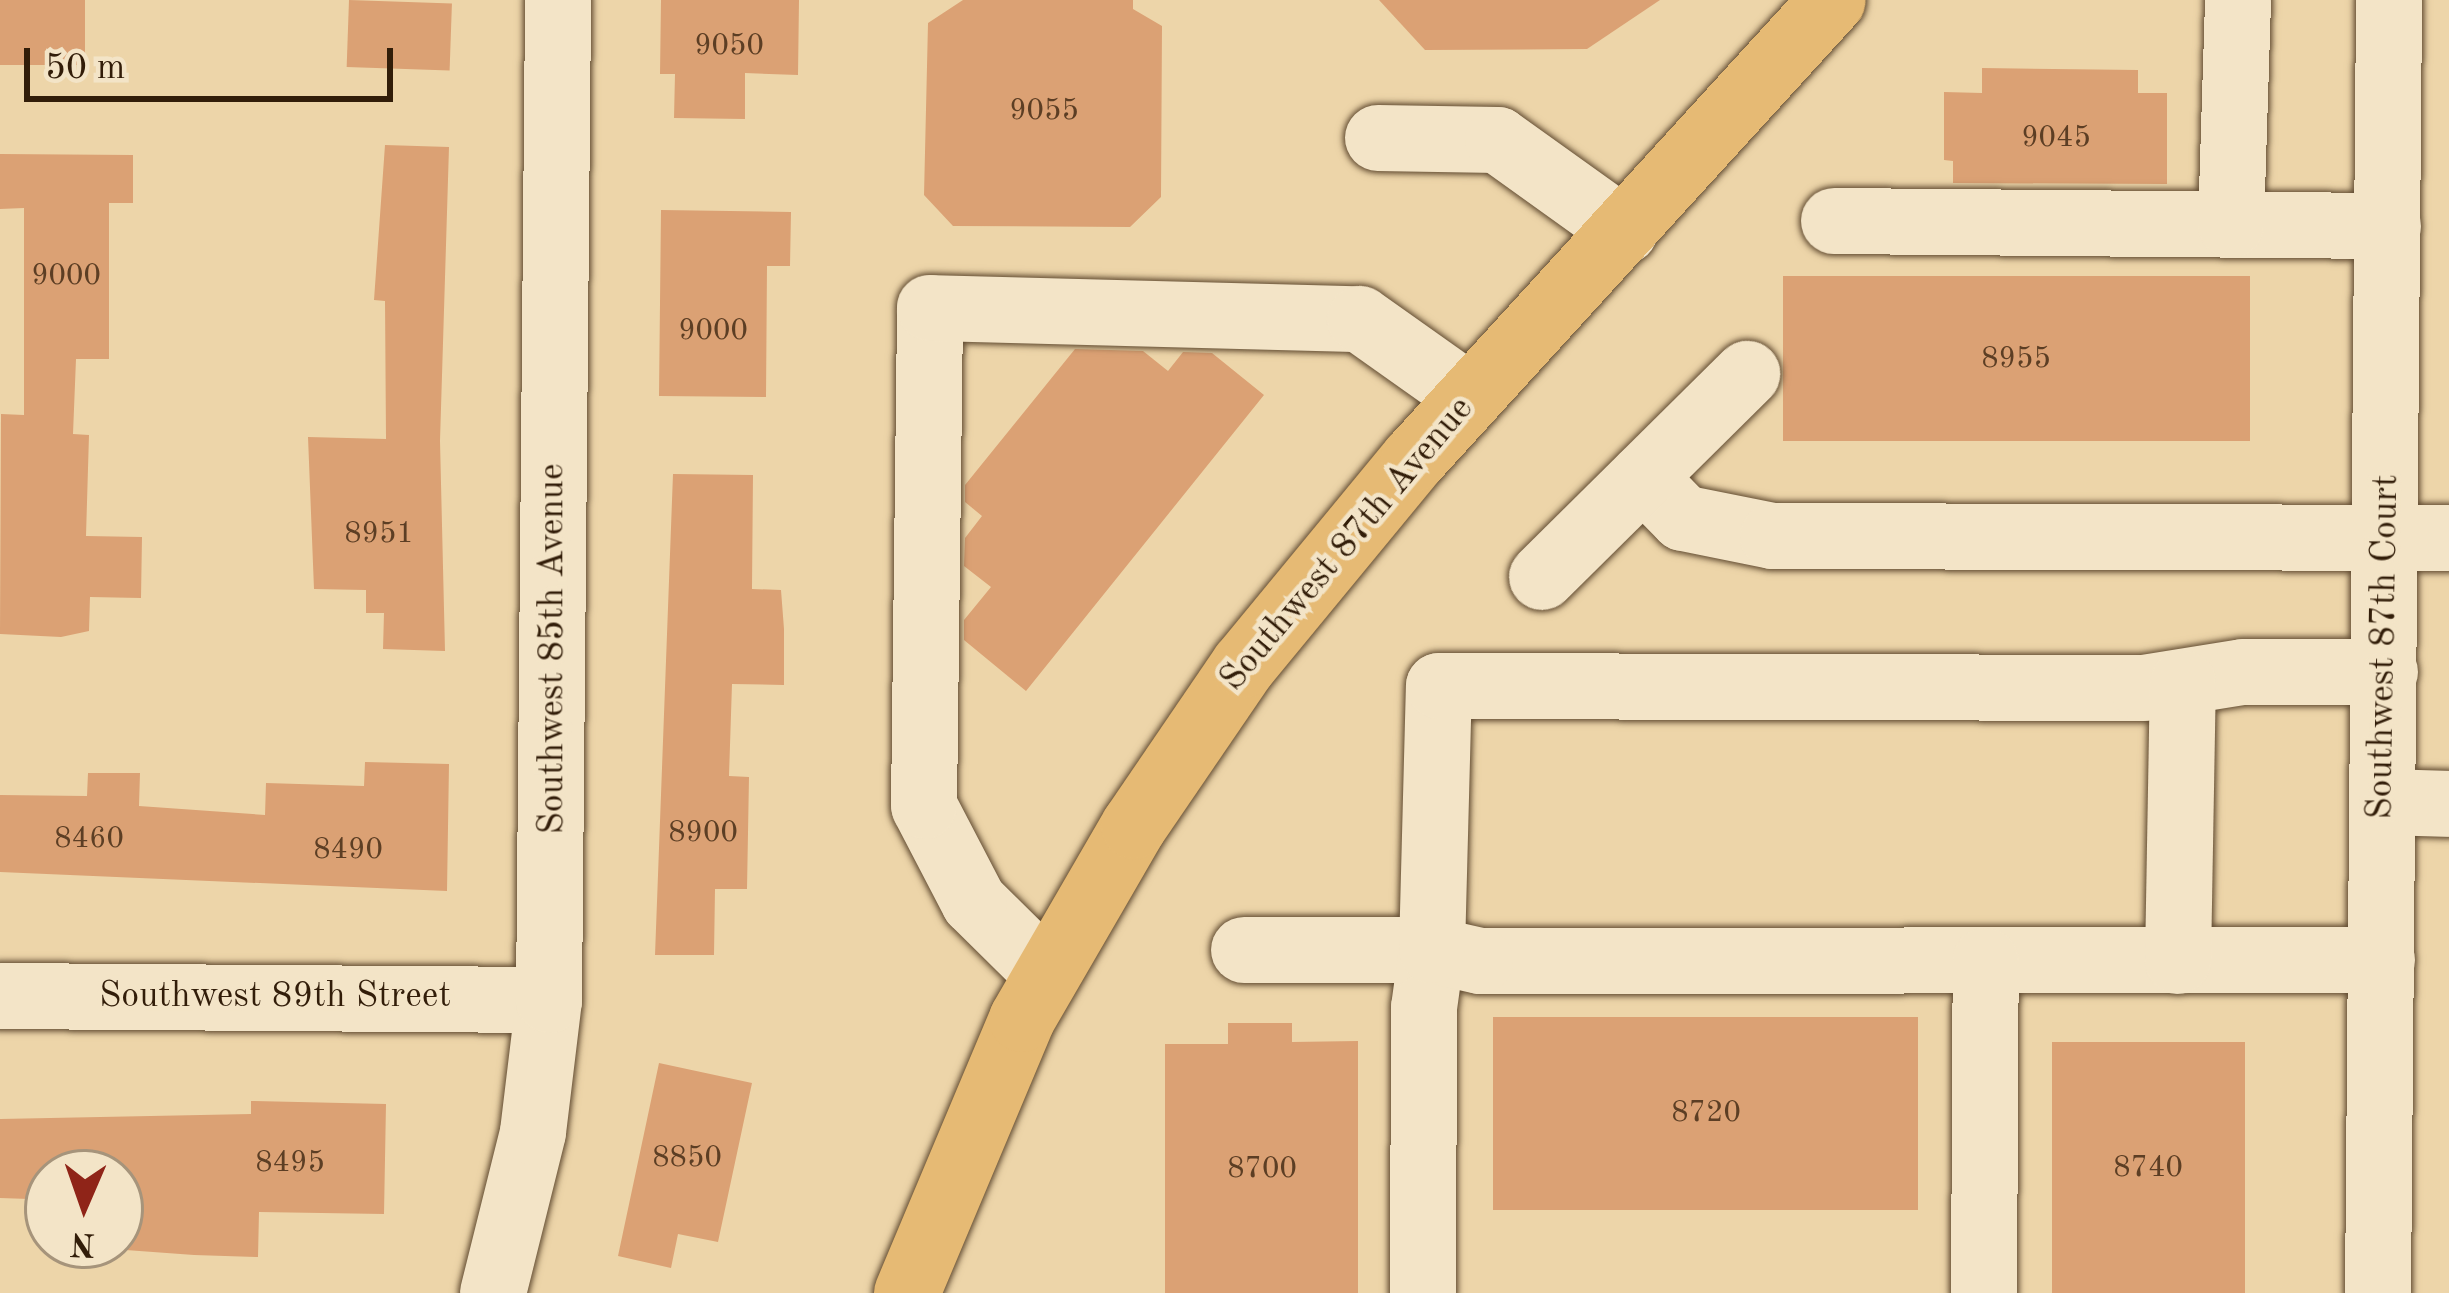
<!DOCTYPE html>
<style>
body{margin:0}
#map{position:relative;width:2449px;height:1293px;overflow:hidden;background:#edd5a9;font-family:"Old Standard TT",serif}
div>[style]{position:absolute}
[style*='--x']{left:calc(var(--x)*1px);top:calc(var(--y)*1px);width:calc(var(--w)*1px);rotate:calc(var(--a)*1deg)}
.building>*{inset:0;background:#dba174;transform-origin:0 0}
.roads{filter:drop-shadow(0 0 3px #614b31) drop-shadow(0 0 3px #614b31)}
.minor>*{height:66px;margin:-33px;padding:0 33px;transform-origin:33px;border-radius:33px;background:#f3e4c7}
.major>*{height:66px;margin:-33px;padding:0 33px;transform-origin:33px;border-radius:33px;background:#e6ba74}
span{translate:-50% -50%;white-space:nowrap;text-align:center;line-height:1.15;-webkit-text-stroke:9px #f3e4c7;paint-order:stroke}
.number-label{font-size:30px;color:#5c3e24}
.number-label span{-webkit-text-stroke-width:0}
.street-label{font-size:36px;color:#321d09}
.north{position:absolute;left:24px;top:1149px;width:120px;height:120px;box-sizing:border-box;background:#f3e4c7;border:3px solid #a6947b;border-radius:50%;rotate:182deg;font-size:33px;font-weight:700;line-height:48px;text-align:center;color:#321d09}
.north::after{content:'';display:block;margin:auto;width:42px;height:54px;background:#8f2418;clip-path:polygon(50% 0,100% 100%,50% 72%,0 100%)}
.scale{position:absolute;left:24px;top:48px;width:369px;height:54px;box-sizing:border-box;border:6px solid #321d09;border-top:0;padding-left:15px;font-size:36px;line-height:42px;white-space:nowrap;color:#321d09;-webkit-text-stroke:9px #f3e4c7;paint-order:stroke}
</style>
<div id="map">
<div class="building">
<i style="left:0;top:0;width:85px;height:65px"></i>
<i style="left:349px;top:0;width:103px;height:67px;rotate:2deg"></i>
<i style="clip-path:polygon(661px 0,799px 0,798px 75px,745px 73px,745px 119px,674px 118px,675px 74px,660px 74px)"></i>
<i style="clip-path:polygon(963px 0,1133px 0,1133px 9px,1162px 26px,1161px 197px,1130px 227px,953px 226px,924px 195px,928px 23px)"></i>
<i style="clip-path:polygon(1379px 0,1660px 0,1587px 49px,1425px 50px)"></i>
<i style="clip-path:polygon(1982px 68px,2138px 70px,2138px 93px,2167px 93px,2167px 184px,1953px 183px,1953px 161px,1944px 160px,1944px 92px,1982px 93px)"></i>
<i style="clip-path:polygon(385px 145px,449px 147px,440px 441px,445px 651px,383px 649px,384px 613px,366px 613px,366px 590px,314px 589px,308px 437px,386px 439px,385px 301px,374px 300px)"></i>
<i style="clip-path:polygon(0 154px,133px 155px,133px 203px,109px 203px,109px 359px,76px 359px,73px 434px,89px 435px,86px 536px,142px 537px,141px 598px,90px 597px,89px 631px,61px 637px,0 634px,1px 414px,24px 415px,24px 208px,0 209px)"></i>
<i style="clip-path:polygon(661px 210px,791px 212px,790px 266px,767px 266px,766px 397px,659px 396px)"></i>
<i style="left:1783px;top:276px;width:467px;height:165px"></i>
<i style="clip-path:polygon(1075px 349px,1143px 351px,1168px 371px,1183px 352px,1212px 353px,1264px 395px,1026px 691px,964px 640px,964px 620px,991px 587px,964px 566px,965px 538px,982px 516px,965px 502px,965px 485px)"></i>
<i style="clip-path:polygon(673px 474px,753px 475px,752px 589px,781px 590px,784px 629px,784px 685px,732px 684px,729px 776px,749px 777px,747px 889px,715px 889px,714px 955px,655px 955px)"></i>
<i style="clip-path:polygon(365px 762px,449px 764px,447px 891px,0 872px,0 795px,87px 796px,88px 773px,140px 773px,139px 806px,265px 815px,266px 783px,364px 786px)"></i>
<i style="left:1493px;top:1017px;width:425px;height:193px"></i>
<i style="clip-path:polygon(1228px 1023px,1292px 1023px,1292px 1042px,1358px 1041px,1358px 1293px,1165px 1293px,1165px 1044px,1228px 1044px)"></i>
<i style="left:2052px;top:1042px;width:193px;height:251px"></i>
<i style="clip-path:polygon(659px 1063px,752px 1083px,718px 1242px,678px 1234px,671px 1268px,618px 1256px)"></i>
<i style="clip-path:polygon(251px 1101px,386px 1104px,384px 1214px,259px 1212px,258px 1257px,194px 1255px,71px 1246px,120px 1245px,120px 1173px,48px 1173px,48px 1220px,29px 1199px,0 1198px,0 1119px,251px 1114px)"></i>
</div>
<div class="roads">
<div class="minor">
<i style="--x:1378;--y:138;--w:120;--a:1"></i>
<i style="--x:1498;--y:140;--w:156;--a:35.6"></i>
<i style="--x:1834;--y:221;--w:554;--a:0.52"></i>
<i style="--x:2231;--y:225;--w:225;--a:-88.2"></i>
<i style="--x:1643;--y:477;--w:57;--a:45.7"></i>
<i style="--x:1683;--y:518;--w:92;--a:11.3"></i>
<i style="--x:1773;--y:536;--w:676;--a:0.17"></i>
<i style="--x:1542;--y:577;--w:289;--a:-44.7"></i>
<i style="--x:2383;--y:802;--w:66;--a:1.7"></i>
<i style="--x:1244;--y:950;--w:188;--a:0"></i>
<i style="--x:1432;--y:950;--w:59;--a:97.9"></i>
<i style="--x:1424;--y:1008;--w:285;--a:90.2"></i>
<i style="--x:2382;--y:960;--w:902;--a:179.94"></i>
<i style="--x:1480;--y:961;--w:49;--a:-167.1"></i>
<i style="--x:1432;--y:950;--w:264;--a:-88.5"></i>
<i style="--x:1439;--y:686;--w:704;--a:0.16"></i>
<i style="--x:2143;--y:688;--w:101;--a:-9.1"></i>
<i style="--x:2243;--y:672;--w:142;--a:0"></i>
<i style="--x:2178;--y:961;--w:278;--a:-89"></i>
<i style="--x:1046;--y:973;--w:101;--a:-135.4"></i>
<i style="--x:974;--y:902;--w:108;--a:-117.5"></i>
<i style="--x:924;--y:806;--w:498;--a:-89.3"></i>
<i style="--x:930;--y:308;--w:430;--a:1.5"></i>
<i style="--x:1360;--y:319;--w:135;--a:35.3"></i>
<i style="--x:0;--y:996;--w:549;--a:0.42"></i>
<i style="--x:493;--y:1293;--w:166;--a:-76"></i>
<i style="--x:533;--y:1132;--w:133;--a:-83.1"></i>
<i style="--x:549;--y:1000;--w:1000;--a:-89.48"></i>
<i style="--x:1984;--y:1293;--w:332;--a:-89.7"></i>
<i style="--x:2378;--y:1293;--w:1293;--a:-89.51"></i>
</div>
<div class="major">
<i style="--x:907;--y:1293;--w:297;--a:-67.2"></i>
<i style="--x:1022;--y:1019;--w:223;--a:-59.9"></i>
<i style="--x:1134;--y:826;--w:195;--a:-55.7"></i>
<i style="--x:1244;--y:665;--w:267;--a:-50.5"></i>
<i style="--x:1414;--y:459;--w:621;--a:-47.61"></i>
</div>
</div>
<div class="number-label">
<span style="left:729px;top:46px">9050</span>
<span style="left:1044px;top:111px">9055</span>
<span style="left:2056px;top:138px">9045</span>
<span style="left:66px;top:276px">9000</span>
<span style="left:713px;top:331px">9000</span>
<span style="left:2016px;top:359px">8955</span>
<span style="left:379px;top:534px">8951</span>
<span style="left:703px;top:833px">8900</span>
<span style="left:89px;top:839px">8460</span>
<span style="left:348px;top:850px">8490</span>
<span style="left:1706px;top:1113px">8720</span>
<span style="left:687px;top:1158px">8850</span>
<span style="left:290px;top:1163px">8495</span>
<span style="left:2148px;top:1168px">8740</span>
<span style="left:1262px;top:1169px">8700</span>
</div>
<div class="street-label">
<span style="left:1348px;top:545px;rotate:-50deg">Southwest 87th Avenue</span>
<span style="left:2385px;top:647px;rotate:-89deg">Southwest 87th Court</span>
<span style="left:554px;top:649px;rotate:-90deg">Southwest 85th Avenue</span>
<span style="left:275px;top:998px">Southwest 89th Street</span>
</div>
<div class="north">N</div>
<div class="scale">50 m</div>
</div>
